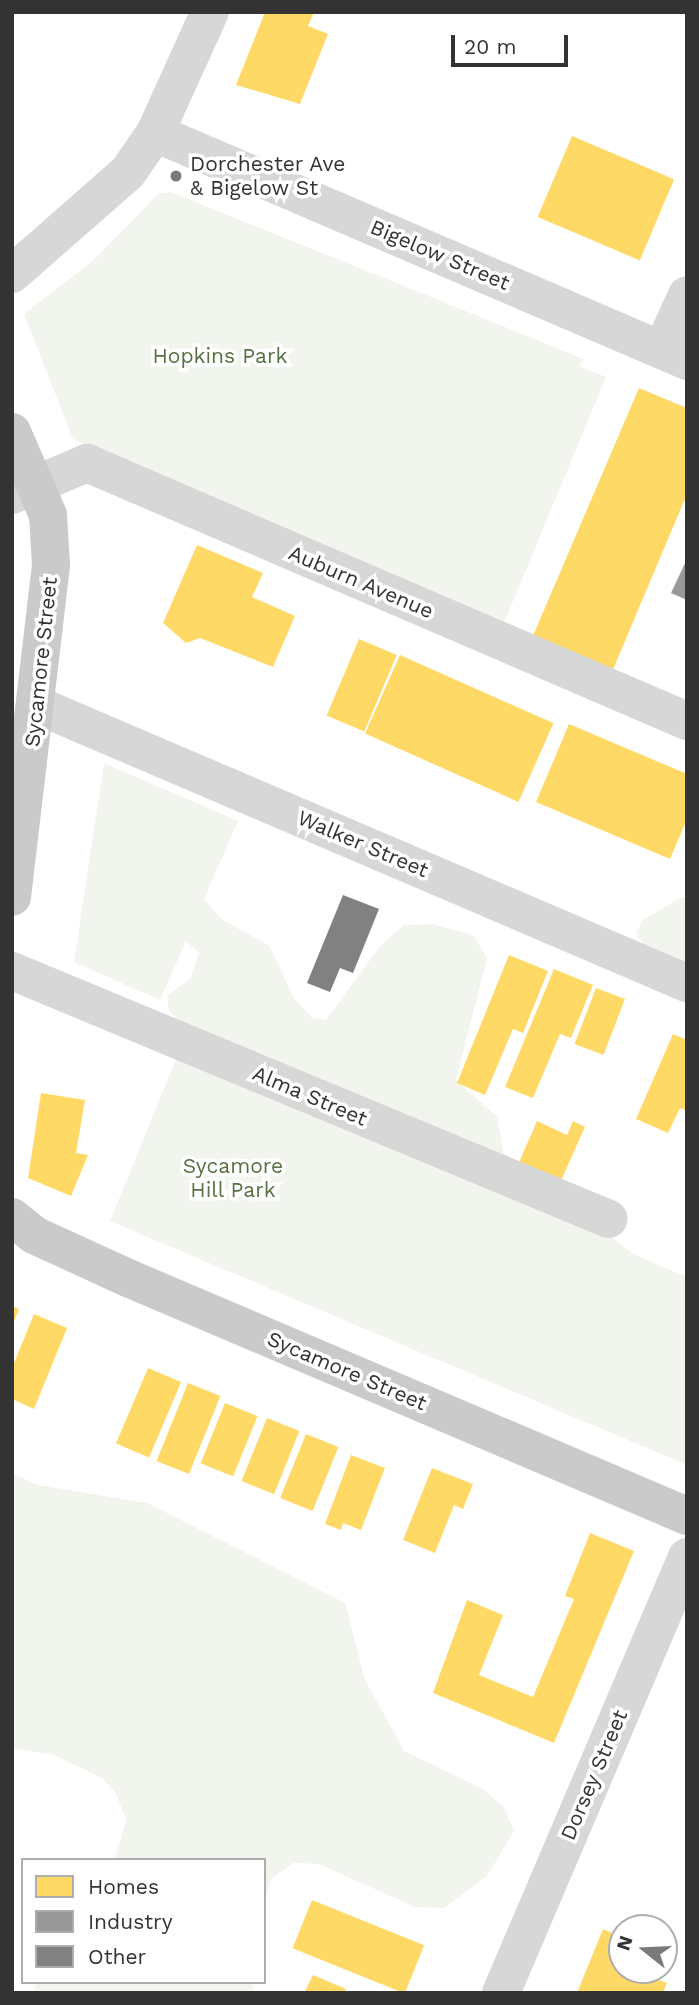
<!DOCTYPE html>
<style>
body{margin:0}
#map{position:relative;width:699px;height:2005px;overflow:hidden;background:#fff;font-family:"Work Sans",sans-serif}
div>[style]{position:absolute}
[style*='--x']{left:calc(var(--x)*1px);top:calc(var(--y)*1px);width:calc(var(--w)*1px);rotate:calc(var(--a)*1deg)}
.green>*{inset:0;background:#f1f5ed;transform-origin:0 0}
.homes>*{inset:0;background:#ffd966;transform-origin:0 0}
.industry>*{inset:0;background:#999}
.building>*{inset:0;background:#818181}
.minor>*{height:38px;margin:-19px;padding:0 19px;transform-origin:19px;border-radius:19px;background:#d7d7d7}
.major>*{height:38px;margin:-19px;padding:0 19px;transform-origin:19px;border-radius:19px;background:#cacaca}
.dots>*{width:19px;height:19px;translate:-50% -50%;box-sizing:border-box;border:4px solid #fff;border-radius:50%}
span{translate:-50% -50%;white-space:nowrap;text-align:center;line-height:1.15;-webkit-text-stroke:7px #fff;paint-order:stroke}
.poi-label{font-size:21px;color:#333}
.left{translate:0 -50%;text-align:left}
.street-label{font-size:21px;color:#333}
.park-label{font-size:21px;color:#56703f}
.frame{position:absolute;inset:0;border:14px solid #333;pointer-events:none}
.legend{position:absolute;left:21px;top:1858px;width:245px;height:126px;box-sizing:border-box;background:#fff;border:2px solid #adadad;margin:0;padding:9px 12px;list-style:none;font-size:21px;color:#333}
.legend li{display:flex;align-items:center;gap:14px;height:35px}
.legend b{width:35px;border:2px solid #adadad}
.north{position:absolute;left:608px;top:1914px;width:70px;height:70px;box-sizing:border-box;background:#fff;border:2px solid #adadad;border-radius:50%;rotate:288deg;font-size:19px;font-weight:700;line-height:28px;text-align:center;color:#333}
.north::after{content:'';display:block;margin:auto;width:24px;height:32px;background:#7a7a7a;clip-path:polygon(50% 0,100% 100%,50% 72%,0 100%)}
.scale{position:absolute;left:451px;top:35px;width:117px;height:32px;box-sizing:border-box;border:4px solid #333;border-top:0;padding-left:9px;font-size:21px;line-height:24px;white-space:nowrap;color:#333;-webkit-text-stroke:5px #fff;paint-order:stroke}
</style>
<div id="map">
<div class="green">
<i style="clip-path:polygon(171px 192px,584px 359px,579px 366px,606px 377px,504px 623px,73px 439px,24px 314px,94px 260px,158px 194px)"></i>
<i style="clip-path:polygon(104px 763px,238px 821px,204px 899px,222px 920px,270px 946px,293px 997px,312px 1018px,326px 1020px,381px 945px,404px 925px,432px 924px,473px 935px,487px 958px,456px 1080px,497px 1117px,507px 1172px,581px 1212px,633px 1254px,687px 1277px,687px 1465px,110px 1221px,188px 1030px,169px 1011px,167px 996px,190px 979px,199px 953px,186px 941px,160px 1000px,74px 962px)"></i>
<i style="clip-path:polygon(680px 898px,687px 898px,687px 971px,644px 945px,636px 933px,643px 920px)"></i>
<i style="clip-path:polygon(12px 1473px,38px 1485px,147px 1503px,345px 1603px,365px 1680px,404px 1751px,481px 1788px,503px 1806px,514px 1831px,487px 1876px,444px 1908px,415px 1907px,319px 1864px,293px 1863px,271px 1879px,264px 1903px,264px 1860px,115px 1860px,126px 1820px,116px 1793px,102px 1778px,54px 1755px,12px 1748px)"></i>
<i style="left:35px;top:1982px;width:218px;height:23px"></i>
</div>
<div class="homes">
<i style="clip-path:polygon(265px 12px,314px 12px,308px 26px,328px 34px,300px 104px,236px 85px)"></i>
<i style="left:572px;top:136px;width:111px;height:88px;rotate:23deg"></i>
<i style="clip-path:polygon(639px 388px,687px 408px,687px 494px,612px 672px,532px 638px)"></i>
<i style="clip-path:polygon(197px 545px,263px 573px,252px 597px,295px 616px,273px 667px,200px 638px,186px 643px,163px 623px)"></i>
<i style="left:359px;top:639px;width:41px;height:83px;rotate:23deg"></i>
<i style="left:400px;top:655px;width:168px;height:86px;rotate:24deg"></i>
<i style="clip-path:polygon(569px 724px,687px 774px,687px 819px,670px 859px,536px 802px)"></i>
<i style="clip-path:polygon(509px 955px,548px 971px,523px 1033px,513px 1029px,485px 1095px,457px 1083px)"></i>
<i style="clip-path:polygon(554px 969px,593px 985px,571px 1038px,560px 1034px,533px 1098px,505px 1087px)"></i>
<i style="left:596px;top:988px;width:31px;height:60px;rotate:21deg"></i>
<i style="clip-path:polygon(673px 1034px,687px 1040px,687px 1111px,680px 1108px,668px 1133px,636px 1119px)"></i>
<i style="clip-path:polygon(41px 1093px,85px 1100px,76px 1153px,88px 1155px,71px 1196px,28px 1178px)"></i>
<i style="clip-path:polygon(537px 1121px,567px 1135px,573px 1121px,585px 1127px,559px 1185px,517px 1167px)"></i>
<i style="clip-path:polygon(12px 1306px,19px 1309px,12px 1326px)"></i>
<i style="clip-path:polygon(34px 1314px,67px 1328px,34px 1409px,12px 1399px,12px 1368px)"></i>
<i style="left:148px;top:1368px;width:36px;height:82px;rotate:23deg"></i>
<i style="left:188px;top:1383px;width:35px;height:84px;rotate:22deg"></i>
<i style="left:225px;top:1403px;width:35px;height:65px;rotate:22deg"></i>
<i style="left:267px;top:1418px;width:35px;height:68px;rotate:22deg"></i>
<i style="left:306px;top:1434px;width:35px;height:69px;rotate:22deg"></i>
<i style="clip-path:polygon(351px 1455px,385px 1468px,361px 1530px,343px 1523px,341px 1530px,325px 1524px)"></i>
<i style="clip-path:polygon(432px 1468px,473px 1484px,463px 1509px,454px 1505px,435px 1553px,403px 1540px)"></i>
<i style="clip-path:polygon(590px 1533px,634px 1551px,554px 1743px,433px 1693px,467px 1600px,503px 1615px,479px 1675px,533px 1697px,574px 1599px,565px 1596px)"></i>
<i style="left:312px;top:1900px;width:121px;height:52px;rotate:22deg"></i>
<i style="clip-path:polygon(603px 1929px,622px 1937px,622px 1970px,654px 1970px,651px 1977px,667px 1983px,663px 1993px,577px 1993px)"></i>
<i style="clip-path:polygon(313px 1975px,346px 1989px,344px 1993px,304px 1993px)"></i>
</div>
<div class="industry">
<i style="clip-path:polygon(687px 559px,687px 600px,671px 593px)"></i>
</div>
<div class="building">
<i style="clip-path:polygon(343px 895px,379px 909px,353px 973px,340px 968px,330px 992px,307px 983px)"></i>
</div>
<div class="minor">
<i style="--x:155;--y:133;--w:579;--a:23.2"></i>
<i style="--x:12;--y:274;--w:154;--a:-41.3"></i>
<i style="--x:128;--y:172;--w:47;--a:-55.3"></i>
<i style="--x:155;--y:133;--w:133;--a:-65.6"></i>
<i style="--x:662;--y:350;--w:60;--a:-65.6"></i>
<i style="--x:12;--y:495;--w:82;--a:-23.1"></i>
<i style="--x:87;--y:463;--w:653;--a:23.27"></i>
<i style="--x:39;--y:706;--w:705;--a:23.15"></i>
<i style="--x:12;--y:971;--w:646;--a:22.56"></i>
<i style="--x:501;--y:1993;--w:474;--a:-66.9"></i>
</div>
<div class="major">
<i style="--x:12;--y:432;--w:90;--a:66.6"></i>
<i style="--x:48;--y:515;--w:50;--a:86.6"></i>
<i style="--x:51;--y:565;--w:334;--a:96.7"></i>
<i style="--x:12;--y:1217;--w:28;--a:39"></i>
<i style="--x:34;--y:1235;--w:103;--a:24.6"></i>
<i style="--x:128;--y:1278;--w:608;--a:23.06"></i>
</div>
<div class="dots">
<i style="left:176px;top:176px;background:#7a7a7a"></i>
</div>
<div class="poi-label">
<span class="left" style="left:190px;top:176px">Dorchester Ave<br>&amp; Bigelow St</span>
</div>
<div class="street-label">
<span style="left:440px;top:255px;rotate:23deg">Bigelow Street</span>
<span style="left:361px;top:582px;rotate:23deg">Auburn Avenue</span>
<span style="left:41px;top:662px;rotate:-84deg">Sycamore Street</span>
<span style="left:363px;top:844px;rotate:23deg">Walker Street</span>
<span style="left:310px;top:1096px;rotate:23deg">Alma Street</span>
<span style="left:347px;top:1371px;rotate:23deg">Sycamore Street</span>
<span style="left:594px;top:1775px;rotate:-67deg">Dorsey Street</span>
</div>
<div class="park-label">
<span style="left:220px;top:356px">Hopkins Park</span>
<span style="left:233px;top:1178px">Sycamore<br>Hill Park</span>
</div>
<div class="frame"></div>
<ul class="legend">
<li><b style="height:19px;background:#ffd966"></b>Homes</li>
<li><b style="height:19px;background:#999"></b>Industry</li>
<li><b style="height:19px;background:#818181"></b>Other</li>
</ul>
<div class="north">N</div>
<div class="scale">20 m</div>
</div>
